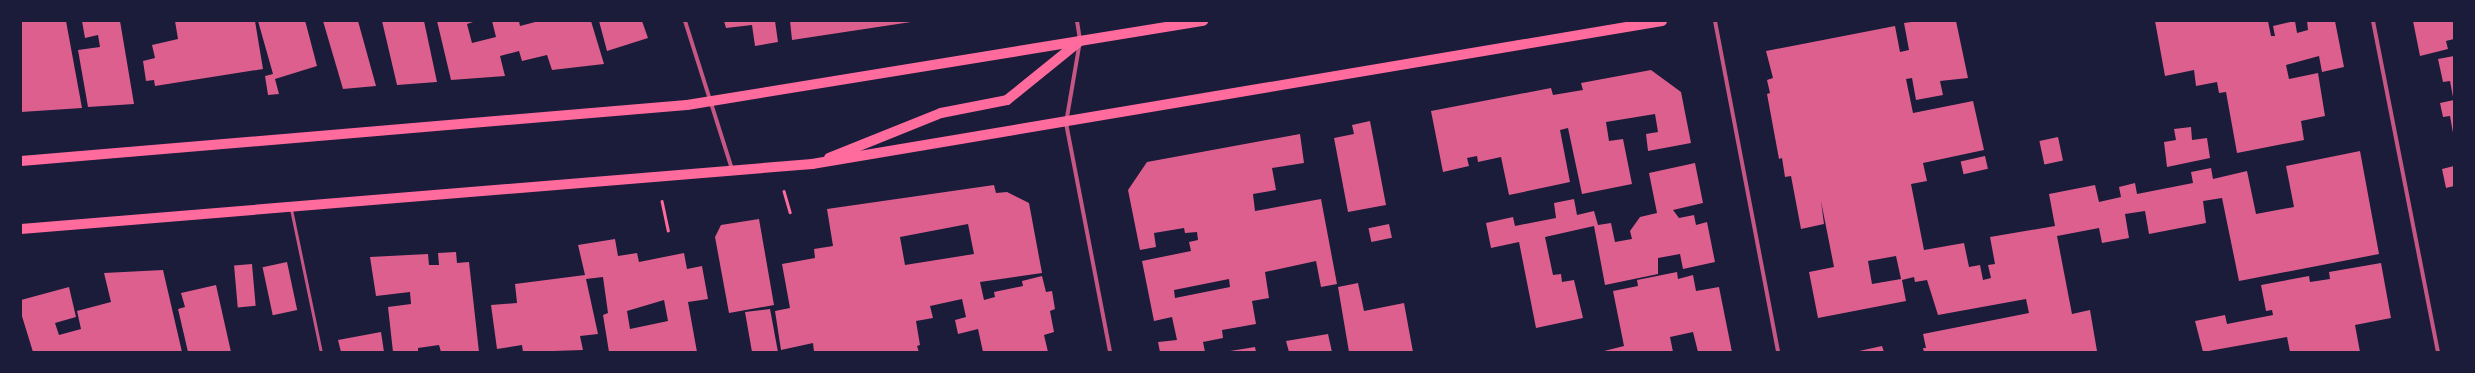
<!DOCTYPE html>
<style>
body{margin:0}
#map{position:relative;width:2475px;height:373px;overflow:hidden;background:#1b1b3a;font-family:"DejaVu Sans",sans-serif}
div>[style]{position:absolute}
[style*='--x']{left:calc(var(--x)*1px);top:calc(var(--y)*1px);width:calc(var(--w)*1px);rotate:calc(var(--a)*1deg)}
.building>*{inset:0;background:#dd5f8e;transform-origin:0 0}
.path>*{height:2.5px;margin:-1.25px;padding:0 1.25px;transform-origin:1.25px;border-radius:1.25px;background:#ff6b9d}
.service>*{height:3px;margin:-1.5px;padding:0 1.5px;transform-origin:1.5px;border-radius:1.5px;background:#c65784}
.minor>*{height:4px;margin:-2px;padding:0 2px;transform-origin:2px;border-radius:2px;background:#c65784}
.primary>*{height:10px;margin:-5px;padding:0 5px;transform-origin:5px;border-radius:5px;background:#ff6b9d}
span{translate:-50% -50%;white-space:nowrap;text-align:center;line-height:1.15;-webkit-text-stroke:3px #1b1b3a;paint-order:stroke}
.frame{position:absolute;inset:0;border:22px solid #1b1b3a;pointer-events:none}
</style>
<div id="map">
<div class="building">
<i style="clip-path:polygon(21px 21px,66px 21px,82px 108px,21px 112px)"></i>
<i style="clip-path:polygon(82px 21px,120px 21px,134px 104px,88px 107px,78px 50px,100px 47px,98px 35px,85px 38px)"></i>
<i style="clip-path:polygon(175px 21px,255px 21px,263px 69px,155px 86px,154px 80px,146px 81px,143px 61px,155px 58px,152px 45px,178px 39px)"></i>
<i style="clip-path:polygon(258px 21px,305px 21px,306px 24px,317px 66px,275px 79px,279px 94px,268px 95px,265px 76px,273px 74px)"></i>
<i style="clip-path:polygon(323px 21px,358px 21px,376px 86px,343px 89px)"></i>
<i style="clip-path:polygon(382px 21px,424px 21px,437px 82px,397px 85px)"></i>
<i style="clip-path:polygon(437px 21px,476px 21px,467px 24px,472px 43px,496px 37px,492px 21px,519px 21px,520px 26px,539px 21px,591px 21px,604px 64px,552px 70px,547px 55px,522px 61px,519px 51px,500px 56px,505px 76px,451px 80px)"></i>
<i style="clip-path:polygon(599px 21px,642px 21px,648px 38px,607px 51px)"></i>
<i style="clip-path:polygon(724px 21px,775px 21px,778px 42px,755px 46px,752px 25px,726px 28px)"></i>
<i style="clip-path:polygon(790px 21px,910px 21px,911px 22px,792px 40px)"></i>
<i style="clip-path:polygon(evenodd,1918px 21px,1956px 21px,1968px 78px,1940px 81px,1943px 95px,1916px 100px,1912px 78px,1906px 79px,1913px 113px,1973px 101px,1984px 150px,1923px 163px,1927px 181px,1911px 184px,1924px 250px,1964px 243px,1969px 267px,1980px 265px,1983px 280px,1991px 278px,1988px 265px,1995px 264px,1990px 237px,2055px 226px,2049px 194px,2095px 185px,2099px 202px,2121px 197px,2119px 187px,2135px 183px,2137px 194px,2193px 183px,2191px 172px,2211px 168px,2213px 179px,2247px 171px,2256px 214px,2294px 207px,2286px 166px,2360px 151px,2379px 254px,2239px 281px,2222px 198px,2203px 201px,2206px 223px,2149px 234px,2145px 211px,2125px 214px,2129px 238px,2102px 243px,2099px 228px,2057px 236px,2072px 314px,2090px 310px,2097px 351px,1924px 352px,1923px 348px,1926px 348px,1923px 334px,2029px 313px,2026px 299px,1938px 315px,1927px 280px,1915px 282px,1914px 277px,1902px 280px,1906px 301px,1818px 318px,1809px 272px,1834px 267px,1821px 201px,1824px 224px,1801px 229px,1791px 176px,1785px 177px,1782px 158px,1779px 159px,1767px 94px,1770px 93px,1767px 80px,1773px 78px,1766px 51px,1895px 26px,1900px 52px,1909px 50px,1904px 23px,1918px 21px,1896px 256px,1901px 279px,1872px 284px,1868px 261px,1896px 256px)"></i>
<i style="clip-path:polygon(2155px 21px,2268px 21px,2271px 36px,2275px 36px,2273px 26px,2295px 21px,2297px 33px,2308px 30px,2307px 21px,2335px 21px,2344px 67px,2322px 72px,2319px 56px,2286px 65px,2289px 79px,2318px 73px,2325px 116px,2301px 121px,2304px 140px,2237px 153px,2226px 92px,2219px 93px,2217px 82px,2196px 86px,2194px 70px,2165px 76px)"></i>
<i style="clip-path:polygon(2413px 21px,2454px 21px,2454px 39px,2446px 41px,2448px 49px,2420px 56px)"></i>
<i style="clip-path:polygon(2454px 56px,2454px 97px,2453px 97px,2450px 81px,2443px 82px,2438px 59px)"></i>
<i style="clip-path:polygon(1651px 70px,1681px 92px,1691px 143px,1648px 151px,1646px 134px,1658px 132px,1655px 114px,1606px 122px,1609px 141px,1623px 139px,1632px 184px,1582px 194px,1568px 128px,1560px 130px,1570px 182px,1509px 195px,1501px 157px,1478px 162px,1477px 156px,1467px 158px,1469px 166px,1443px 172px,1431px 111px,1551px 88px,1553px 95px,1583px 90px,1581px 83px)"></i>
<i style="clip-path:polygon(2454px 100px,2454px 133px,2453px 133px,2450px 116px,2443px 117px,2440px 103px)"></i>
<i style="clip-path:polygon(1370px 121px,1386px 205px,1348px 212px,1334px 138px,1354px 134px,1352px 125px)"></i>
<i style="clip-path:polygon(2191px 127px,2192px 140px,2207px 138px,2210px 158px,2167px 167px,2164px 142px,2176px 140px,2174px 129px)"></i>
<i style="clip-path:polygon(evenodd,1300px 134px,1304px 163px,1272px 168px,1276px 190px,1253px 194px,1255px 211px,1321px 199px,1337px 284px,1321px 287px,1316px 261px,1265px 272px,1269px 298px,1252px 301px,1256px 324px,1222px 330px,1223px 338px,1203px 342px,1205px 352px,1160px 352px,1158px 342px,1177px 340px,1172px 317px,1154px 321px,1142px 261px,1191px 251px,1189px 242px,1198px 240px,1197px 232px,1185px 233px,1184px 228px,1154px 233px,1156px 247px,1140px 250px,1128px 190px,1147px 162px,1300px 134px,1229px 279px,1230px 287px,1175px 298px,1174px 290px,1229px 279px)"></i>
<i style="left:2058px;top:137px;width:24px;height:19px;rotate:78deg"></i>
<i style="left:1985px;top:156px;width:13px;height:25px;rotate:77deg"></i>
<i style="clip-path:polygon(1695px 163px,1703px 203px,1673px 210px,1679px 218px,1694px 215px,1696px 225px,1707px 222px,1715px 262px,1683px 269px,1680px 254px,1658px 258px,1658px 274px,1605px 285px,1594px 226px,1545px 237px,1553px 275px,1561px 274px,1562px 282px,1574px 280px,1583px 318px,1536px 328px,1519px 242px,1491px 248px,1486px 223px,1513px 217px,1515px 226px,1556px 218px,1554px 203px,1574px 199px,1577px 215px,1594px 211px,1598px 225px,1611px 223px,1615px 242px,1632px 239px,1630px 231px,1640px 217px,1657px 213px,1649px 173px)"></i>
<i style="clip-path:polygon(2454px 166px,2454px 186px,2446px 188px,2442px 169px)"></i>
<i style="clip-path:polygon(evenodd,994px 185px,996px 193px,1007px 192px,1029px 203px,1042px 273px,980px 282px,984px 300px,995px 297px,994px 292px,1023px 286px,1022px 281px,1042px 276px,1046px 292px,1052px 291px,1055px 309px,1050px 311px,1054px 332px,1044px 335px,1048px 352px,983px 352px,978px 329px,958px 334px,955px 320px,966px 317px,962px 299px,930px 306px,933px 318px,916px 321px,920px 345px,917px 346px,919px 352px,814px 352px,813px 343px,781px 350px,775px 311px,790px 308px,782px 264px,815px 258px,814px 249px,833px 246px,827px 209px,994px 185px,968px 224px,974px 254px,905px 265px,900px 237px,968px 224px)"></i>
<i style="clip-path:polygon(759px 219px,774px 305px,729px 313px,715px 237px,721px 225px)"></i>
<i style="left:1389px;top:224px;width:14px;height:21px;rotate:78deg"></i>
<i style="clip-path:polygon(evenodd,615px 239px,618px 256px,637px 253px,639px 262px,684px 253px,687px 269px,702px 266px,708px 299px,688px 302px,697px 352px,609px 352px,603px 315px,608px 313px,603px 277px,586px 279px,598px 334px,580px 336px,583px 350px,523px 352px,522px 345px,497px 349px,491px 305px,517px 303px,515px 284px,585px 275px,578px 245px,615px 239px,664px 300px,668px 321px,630px 329px,627px 311px,664px 300px)"></i>
<i style="clip-path:polygon(456px 252px,457px 263px,469px 262px,479px 352px,441px 352px,439px 345px,418px 348px,418px 352px,393px 352px,388px 307px,411px 304px,410px 292px,376px 296px,370px 257px,428px 254px,429px 265px,439px 265px,438px 253px)"></i>
<i style="left:287px;top:262px;width:49px;height:25px;rotate:78deg"></i>
<i style="clip-path:polygon(2381px 263px,2391px 318px,2355px 325px,2360px 352px,2290px 352px,2287px 337px,2203px 352px,2195px 321px,2225px 315px,2227px 324px,2273px 315px,2272px 310px,2266px 311px,2261px 285px,2309px 276px,2310px 282px,2330px 279px,2329px 272px)"></i>
<i style="left:252px;top:264px;width:42px;height:18px;rotate:85deg"></i>
<i style="clip-path:polygon(163px 270px,182px 352px,33px 352px,21px 313px,21px 300px,69px 287px,76px 317px,55px 323px,59px 335px,81px 329px,77px 311px,111px 302px,104px 273px)"></i>
<i style="clip-path:polygon(1677px 272px,1678px 279px,1693px 275px,1696px 291px,1719px 287px,1732px 352px,1698px 352px,1693px 332px,1670px 337px,1673px 352px,1600px 352px,1624px 346px,1613px 291px,1638px 286px,1637px 280px)"></i>
<i style="clip-path:polygon(1358px 283px,1364px 311px,1404px 303px,1413px 352px,1349px 352px,1338px 287px)"></i>
<i style="clip-path:polygon(216px 285px,231px 352px,188px 352px,178px 309px,185px 307px,181px 293px)"></i>
<i style="clip-path:polygon(770px 309px,778px 352px,752px 352px,745px 312px)"></i>
<i style="clip-path:polygon(381px 332px,384px 352px,341px 352px,338px 340px)"></i>
<i style="clip-path:polygon(1328px 334px,1332px 352px,1289px 352px,1286px 341px)"></i>
<i style="clip-path:polygon(1882px 346px,1884px 352px,1859px 352px,1859px 351px)"></i>
<i style="clip-path:polygon(1255px 347px,1256px 352px,1230px 352px,1230px 351px)"></i>
</div>
<div class="path">
<i style="--x:784;--y:191;--w:22;--a:74"></i>
<i style="--x:662;--y:201;--w:30;--a:78"></i>
</div>
<div class="service">
<i style="--x:291;--y:209;--w:146;--a:78.2"></i>
</div>
<div class="minor">
<i style="--x:685;--y:21;--w:155;--a:72.4"></i>
<i style="--x:1077;--y:21;--w:20;--a:81"></i>
<i style="--x:1080;--y:41;--w:83;--a:99.7"></i>
<i style="--x:1066;--y:123;--w:233;--a:79.1"></i>
<i style="--x:1715;--y:21;--w:337;--a:79.2"></i>
<i style="--x:2373;--y:21;--w:337;--a:78.9"></i>
</div>
<div class="primary">
<i style="--x:829;--y:158;--w:121;--a:-21.9"></i>
<i style="--x:941;--y:113;--w:67;--a:-11.1"></i>
<i style="--x:1007;--y:100;--w:94;--a:-38.9"></i>
<i style="--x:21;--y:161;--w:668;--a:-4.81"></i>
<i style="--x:687;--y:105;--w:523;--a:-9.25"></i>
<i style="--x:21;--y:229;--w:794;--a:-4.7"></i>
<i style="--x:812;--y:164;--w:862;--a:-9.55"></i>
</div>
<div class="frame"></div>
</div>
